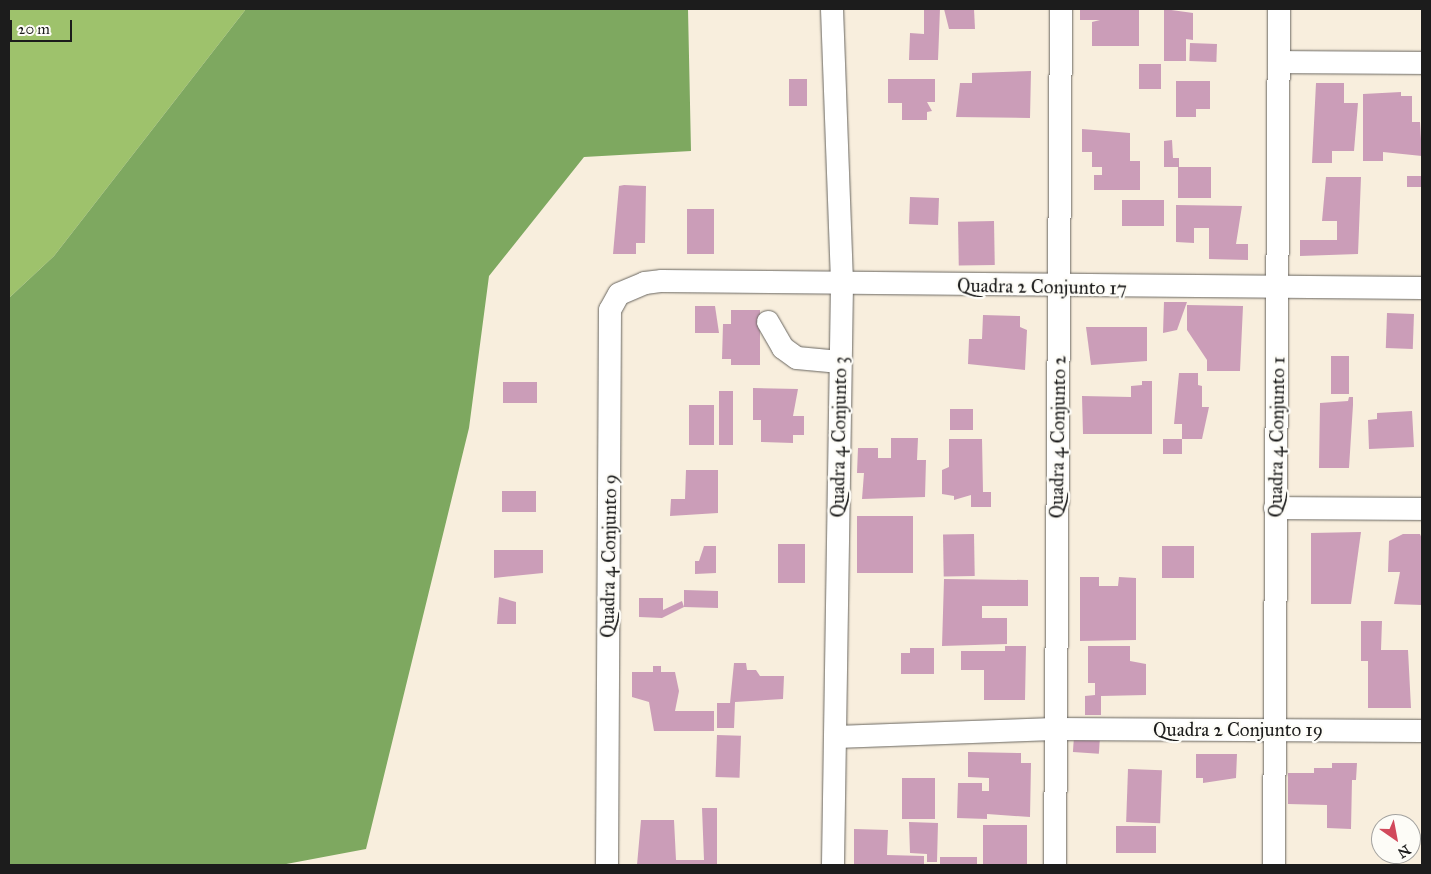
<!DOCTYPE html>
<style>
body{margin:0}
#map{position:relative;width:1431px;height:874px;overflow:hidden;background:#f8eedd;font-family:"IM FELL Great Primer",serif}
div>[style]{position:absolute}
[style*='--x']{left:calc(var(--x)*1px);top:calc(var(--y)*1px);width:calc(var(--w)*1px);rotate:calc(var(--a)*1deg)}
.green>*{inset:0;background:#9ec26c}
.forest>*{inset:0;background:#7ea860}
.building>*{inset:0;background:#cb9db8;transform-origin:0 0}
.roads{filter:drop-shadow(0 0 1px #696660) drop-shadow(0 0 1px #696660)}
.minor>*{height:22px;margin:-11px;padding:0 11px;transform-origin:11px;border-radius:11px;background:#fff}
span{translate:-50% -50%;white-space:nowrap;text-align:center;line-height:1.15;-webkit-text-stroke:4.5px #fdfcf7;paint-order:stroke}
.street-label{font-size:19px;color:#1c1c1c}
.frame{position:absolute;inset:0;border:10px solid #1c1c1c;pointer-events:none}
.north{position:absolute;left:1371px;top:814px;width:50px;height:50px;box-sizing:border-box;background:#fdfcf7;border:1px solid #a3a29f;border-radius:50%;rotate:147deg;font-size:14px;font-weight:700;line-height:20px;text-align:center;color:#1c1c1c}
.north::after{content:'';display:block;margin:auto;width:18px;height:22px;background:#d1495b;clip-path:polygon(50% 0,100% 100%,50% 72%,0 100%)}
.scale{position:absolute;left:10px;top:20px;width:62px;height:22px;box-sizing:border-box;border:2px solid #1c1c1c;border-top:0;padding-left:6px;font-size:15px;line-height:18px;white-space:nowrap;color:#1c1c1c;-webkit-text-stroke:4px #fdfcf7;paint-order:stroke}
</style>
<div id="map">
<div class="green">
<i style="clip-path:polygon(9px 9px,246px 9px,54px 256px,9px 298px)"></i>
</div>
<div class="forest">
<i style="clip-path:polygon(246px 9px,688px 9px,691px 151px,584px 157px,489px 276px,469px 428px,366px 849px,281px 865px,9px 865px,9px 298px,54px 256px)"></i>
</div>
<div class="building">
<i style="clip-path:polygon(924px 9px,940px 9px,938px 60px,909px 60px,910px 33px,924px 34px)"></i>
<i style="clip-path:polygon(944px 9px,974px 9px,975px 29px,949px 29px)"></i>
<i style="clip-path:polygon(1080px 9px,1139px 9px,1139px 46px,1092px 46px,1092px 22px,1100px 20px,1080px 20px)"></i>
<i style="clip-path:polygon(1164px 9px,1193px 13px,1193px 40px,1186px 39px,1186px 61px,1164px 61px)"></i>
<i style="left:1190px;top:43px;width:27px;height:18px;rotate:2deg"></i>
<i style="left:1139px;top:64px;width:22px;height:25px"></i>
<i style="clip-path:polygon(1031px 71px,1030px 118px,956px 117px,960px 83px,972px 83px,972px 73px)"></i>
<i style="left:789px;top:79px;width:18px;height:27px"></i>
<i style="clip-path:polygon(888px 79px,935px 79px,935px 102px,927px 102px,932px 111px,927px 112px,927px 120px,902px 120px,902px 103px,888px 103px)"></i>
<i style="clip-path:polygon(1176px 81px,1210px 81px,1210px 109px,1196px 109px,1196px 117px,1176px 117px)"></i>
<i style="clip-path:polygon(1316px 83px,1344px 83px,1344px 103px,1358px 103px,1354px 151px,1332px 151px,1332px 163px,1312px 163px)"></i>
<i style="clip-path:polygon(1401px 92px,1401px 96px,1412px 96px,1412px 122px,1420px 122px,1422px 156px,1383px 152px,1383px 161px,1363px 161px,1363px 94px)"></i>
<i style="clip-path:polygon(1082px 129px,1130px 133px,1130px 161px,1140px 161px,1140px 190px,1094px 190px,1094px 175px,1102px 175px,1102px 167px,1092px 167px,1092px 152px,1082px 152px)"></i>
<i style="clip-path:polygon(1172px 140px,1173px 158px,1179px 158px,1179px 167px,1164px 167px,1164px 141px)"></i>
<i style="left:1178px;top:167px;width:33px;height:31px"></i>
<i style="left:1422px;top:176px;width:11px;height:15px;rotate:90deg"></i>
<i style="clip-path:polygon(1326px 177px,1361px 177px,1358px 254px,1300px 256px,1300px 240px,1337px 240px,1337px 221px,1322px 221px)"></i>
<i style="clip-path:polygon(624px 185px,646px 186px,645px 243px,636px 243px,636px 254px,613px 254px,619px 186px)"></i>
<i style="left:910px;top:197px;width:29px;height:27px;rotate:2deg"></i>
<i style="left:1122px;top:200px;width:42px;height:26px"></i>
<i style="clip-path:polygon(1176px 205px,1242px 206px,1236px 244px,1248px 244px,1248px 260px,1209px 259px,1209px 228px,1194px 228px,1194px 243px,1176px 242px)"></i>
<i style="left:687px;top:209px;width:27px;height:45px"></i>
<i style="left:994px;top:221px;width:44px;height:36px;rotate:89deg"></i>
<i style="clip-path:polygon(1164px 302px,1187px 302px,1177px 330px,1163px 333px)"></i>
<i style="clip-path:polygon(1187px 305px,1243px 306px,1240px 371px,1207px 371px,1207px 360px,1187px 330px)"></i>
<i style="clip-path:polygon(695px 306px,715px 306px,719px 333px,695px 333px)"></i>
<i style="clip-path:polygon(731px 310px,760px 310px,760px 365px,731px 365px,731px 359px,722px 359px,723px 324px,731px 324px)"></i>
<i style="left:1387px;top:313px;width:27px;height:35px;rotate:2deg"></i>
<i style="clip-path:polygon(983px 315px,1020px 316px,1020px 327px,1027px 330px,1025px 370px,968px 364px,969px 339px,982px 339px)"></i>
<i style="clip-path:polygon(1086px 327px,1147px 327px,1147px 361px,1091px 365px)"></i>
<i style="left:1349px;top:356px;width:38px;height:18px;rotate:90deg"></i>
<i style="clip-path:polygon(1179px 373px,1198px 373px,1198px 385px,1202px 386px,1202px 407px,1209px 407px,1202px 439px,1182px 439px,1182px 424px,1174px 424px)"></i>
<i style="clip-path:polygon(1142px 381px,1152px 381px,1152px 434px,1083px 434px,1082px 396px,1131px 397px,1131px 386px,1142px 385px)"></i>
<i style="left:503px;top:382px;width:34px;height:21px"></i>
<i style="clip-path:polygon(753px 388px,798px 389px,793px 416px,804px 416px,804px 435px,793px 435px,793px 443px,761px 442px,761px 420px,753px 420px)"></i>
<i style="left:719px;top:391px;width:14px;height:54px"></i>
<i style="clip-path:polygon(1349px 397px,1353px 397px,1353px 405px,1349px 468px,1319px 468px,1320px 403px,1348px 401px)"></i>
<i style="left:689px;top:405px;width:25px;height:40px"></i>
<i style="left:950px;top:409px;width:23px;height:21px"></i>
<i style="clip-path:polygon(1412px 411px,1414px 447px,1369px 449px,1368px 420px,1377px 419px,1377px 413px)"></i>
<i style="clip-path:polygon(891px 438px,918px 438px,917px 460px,926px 460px,925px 497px,862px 499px,864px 473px,857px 473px,858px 448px,878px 448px,878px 458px,891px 458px)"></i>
<i style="clip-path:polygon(949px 439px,982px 439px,983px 492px,991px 492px,991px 507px,971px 507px,971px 495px,954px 500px,954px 496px,942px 494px,942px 470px,949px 467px)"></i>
<i style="left:1163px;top:439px;width:19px;height:15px"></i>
<i style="clip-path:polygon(686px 470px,718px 470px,718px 513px,670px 516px,671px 499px,685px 499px)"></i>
<i style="left:502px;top:491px;width:34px;height:21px"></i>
<i style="left:857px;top:516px;width:56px;height:57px"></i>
<i style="clip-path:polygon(1361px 532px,1351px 604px,1311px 604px,1311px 533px)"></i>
<i style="left:974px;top:534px;width:42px;height:31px;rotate:89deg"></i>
<i style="clip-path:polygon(1403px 534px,1420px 534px,1422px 539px,1422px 605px,1394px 604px,1400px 572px,1388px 572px,1389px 541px)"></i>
<i style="left:778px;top:544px;width:27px;height:39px"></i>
<i style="clip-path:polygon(704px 546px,716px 546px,716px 573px,695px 574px,695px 561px,699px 561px)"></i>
<i style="left:1162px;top:546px;width:32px;height:32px"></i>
<i style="clip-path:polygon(494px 550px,543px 550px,543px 573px,494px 578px)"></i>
<i style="clip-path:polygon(1080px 577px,1099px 577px,1099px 586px,1118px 586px,1119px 577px,1136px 578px,1136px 640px,1080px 641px)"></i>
<i style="clip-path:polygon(944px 579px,1028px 580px,1028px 606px,982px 606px,982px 618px,1007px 618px,1007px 644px,942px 646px)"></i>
<i style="clip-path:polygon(684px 590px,718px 591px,718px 608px,684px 607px,662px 618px,639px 617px,639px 598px,663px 598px,663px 610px,682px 601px,684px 607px)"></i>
<i style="clip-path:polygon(499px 597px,516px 602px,516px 624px,497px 624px)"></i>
<i style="clip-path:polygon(1361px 621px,1382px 621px,1381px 650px,1408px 650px,1411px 708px,1368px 708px,1368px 661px,1361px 661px)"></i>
<i style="clip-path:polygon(1005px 646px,1026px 646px,1025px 700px,984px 700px,984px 670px,961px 670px,961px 651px,1005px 651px)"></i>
<i style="clip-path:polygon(1088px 646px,1130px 646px,1130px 661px,1146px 664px,1146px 695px,1101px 696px,1101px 715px,1085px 715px,1085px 696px,1095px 695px,1095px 683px,1088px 683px)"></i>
<i style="clip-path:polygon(910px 648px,934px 648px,934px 674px,901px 674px,901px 653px,910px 653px)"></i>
<i style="clip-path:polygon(734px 663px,746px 663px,747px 670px,756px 670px,760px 676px,784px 676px,783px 699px,735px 702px,734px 728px,717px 728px,717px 703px,730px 703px)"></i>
<i style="clip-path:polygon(653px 666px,661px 666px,661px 672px,675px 672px,679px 691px,675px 711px,714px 711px,714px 731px,654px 731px,649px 702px,632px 697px,632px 672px,653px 672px)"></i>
<i style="left:1075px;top:722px;width:26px;height:30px;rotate:4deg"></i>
<i style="left:717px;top:735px;width:24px;height:42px;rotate:2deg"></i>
<i style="clip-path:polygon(968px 752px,1021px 753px,1021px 763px,1031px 763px,1030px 817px,987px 814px,987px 819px,957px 818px,958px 783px,982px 783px,982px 791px,989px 791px,989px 778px,968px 777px)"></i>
<i style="clip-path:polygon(1196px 754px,1237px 754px,1236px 778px,1203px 783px,1203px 778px,1196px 778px)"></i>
<i style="clip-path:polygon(1332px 763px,1357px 763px,1356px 780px,1352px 780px,1351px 829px,1327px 828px,1327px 805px,1288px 804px,1288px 773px,1314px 773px,1314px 768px,1332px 768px)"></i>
<i style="left:1128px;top:769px;width:34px;height:53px;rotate:2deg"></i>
<i style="left:902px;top:778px;width:33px;height:41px"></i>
<i style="clip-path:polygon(702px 808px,717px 808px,717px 865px,637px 865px,641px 820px,674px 820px,676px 860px,704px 860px)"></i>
<i style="clip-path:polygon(909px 822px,938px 823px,937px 862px,927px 862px,927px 854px,910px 853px)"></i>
<i style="left:983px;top:825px;width:44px;height:40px"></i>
<i style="left:1116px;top:826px;width:40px;height:27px"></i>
<i style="clip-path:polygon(854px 829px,888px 830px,887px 855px,924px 856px,924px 865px,854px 865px)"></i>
<i style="left:940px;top:857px;width:37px;height:8px"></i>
</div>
<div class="roads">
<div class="minor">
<i style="--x:832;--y:9;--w:275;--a:87.9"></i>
<i style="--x:842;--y:284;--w:581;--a:90.89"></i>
<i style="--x:1279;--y:62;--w:143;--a:0.4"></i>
<i style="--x:768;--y:322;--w:30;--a:60"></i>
<i style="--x:783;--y:348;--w:17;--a:36"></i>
<i style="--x:797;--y:358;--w:43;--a:5.3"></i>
<i style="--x:1275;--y:508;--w:147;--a:0.4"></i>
<i style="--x:836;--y:737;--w:218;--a:-2.1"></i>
<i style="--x:1054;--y:729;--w:368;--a:0.3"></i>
<i style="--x:607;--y:865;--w:555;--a:-89.69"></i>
<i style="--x:610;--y:310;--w:18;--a:-61"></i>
<i style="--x:619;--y:294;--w:28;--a:-23"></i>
<i style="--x:645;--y:283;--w:17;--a:-7"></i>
<i style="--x:662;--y:281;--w:760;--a:0.53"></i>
<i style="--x:1055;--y:865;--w:856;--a:-89.6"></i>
<i style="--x:1274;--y:865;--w:856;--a:-89.67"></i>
</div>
</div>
<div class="street-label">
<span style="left:1042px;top:287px;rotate:1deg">Quadra 2 Conjunto 17</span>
<span style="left:839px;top:437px;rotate:-89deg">Quadra 4 Conjunto 3</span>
<span style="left:1058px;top:437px;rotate:-89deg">Quadra 4 Conjunto 2</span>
<span style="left:1277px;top:437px;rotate:-89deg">Quadra 4 Conjunto 1</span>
<span style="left:609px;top:556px;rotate:-89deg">Quadra 4 Conjunto 9</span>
<span style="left:1238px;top:730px">Quadra 2 Conjunto 19</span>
</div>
<div class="frame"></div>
<div class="north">N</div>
<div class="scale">20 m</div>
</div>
